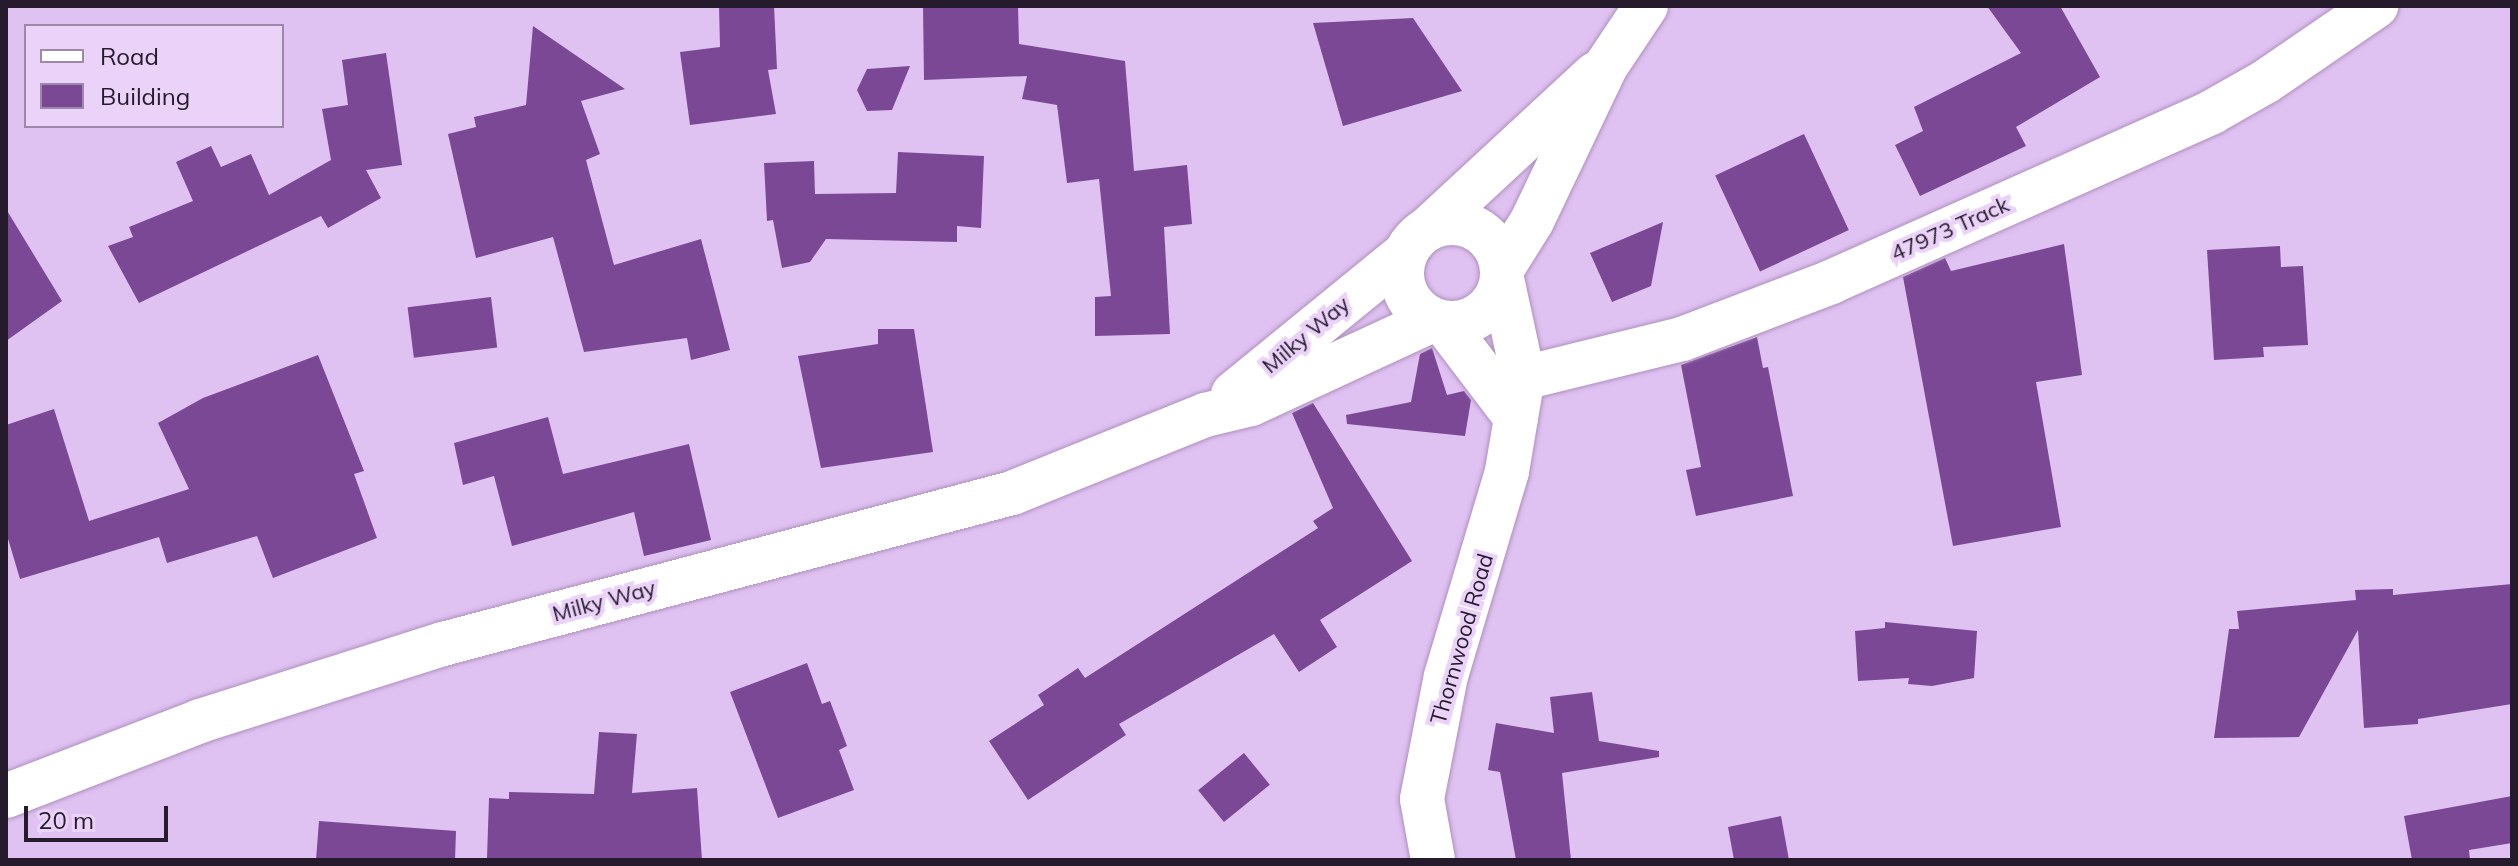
<!DOCTYPE html>
<style>
body{margin:0}
#map{position:relative;width:2518px;height:866px;overflow:hidden;background:#e0c2f2;font-family:Mulish,sans-serif}
div>[style]{position:absolute}
[style*='--x']{left:calc(var(--x)*1px);top:calc(var(--y)*1px);width:calc(var(--w)*1px);rotate:calc(var(--a)*1deg)}
.building>*{inset:0;background:#7a4895;transform-origin:0 0}
.roads{filter:drop-shadow(0 0 2px #ae91bf) drop-shadow(0 0 2px #ae91bf)}
.minor>*{height:44px;margin:-22px;padding:0 22px;transform-origin:22px;border-radius:22px;background:#fff}
.tertiary>*{height:44px;margin:-22px;padding:0 22px;transform-origin:22px;border-radius:22px;background:#fff}
.tertiary>.ring{margin:-22px;padding:0;box-sizing:content-box;background:none;border:44px solid #fff;border-radius:50%}
span{translate:-50% -50%;white-space:nowrap;text-align:center;line-height:1.15;-webkit-text-stroke:8px #ead2f9;paint-order:stroke}
.street-label{font-size:22px;color:#261b2d}
.frame{position:absolute;inset:0;border:8px solid #261b2d;pointer-events:none}
.legend{position:absolute;left:24px;top:24px;width:260px;height:104px;box-sizing:border-box;background:#ead2f9;border:2px solid #9c89a7;margin:0;padding:10px 14px;list-style:none;font-size:24px;color:#261b2d}
.legend li{display:flex;align-items:center;gap:16px;height:40px}
.legend b{width:40px;border:2px solid #9c89a7}
.scale{position:absolute;left:24px;top:806px;width:144px;height:36px;box-sizing:border-box;border:4px solid #261b2d;border-top:0;padding-left:10px;font-size:24px;line-height:28px;white-space:nowrap;color:#261b2d;-webkit-text-stroke:6px #ead2f9;paint-order:stroke}
</style>
<div id="map">
<div class="building">
<i style="clip-path:polygon(719px 6px,774px 6px,777px 69px,768px 70px,776px 114px,690px 125px,680px 52px,720px 47px)"></i>
<i style="clip-path:polygon(923px 6px,1018px 6px,1019px 44px,1125px 61px,1134px 171px,1187px 165px,1192px 224px,1164px 227px,1170px 334px,1095px 336px,1095px 297px,1111px 296px,1099px 179px,1067px 183px,1057px 105px,1022px 99px,1027px 76px,924px 80px)"></i>
<i style="clip-path:polygon(1987px 6px,2060px 6px,2100px 77px,2016px 127px,2026px 146px,1920px 196px,1895px 145px,1923px 131px,1914px 107px,2021px 53px)"></i>
<i style="clip-path:polygon(1413px 18px,1462px 91px,1343px 126px,1313px 23px)"></i>
<i style="clip-path:polygon(533px 26px,625px 89px,581px 101px,600px 154px,586px 160px,614px 265px,701px 239px,730px 350px,691px 360px,687px 338px,584px 352px,553px 237px,476px 258px,448px 134px,476px 127px,474px 117px,526px 105px)"></i>
<i style="clip-path:polygon(386px 53px,402px 165px,366px 170px,381px 198px,328px 228px,321px 216px,139px 303px,108px 246px,133px 237px,129px 227px,193px 201px,176px 162px,211px 146px,221px 167px,251px 154px,269px 195px,331px 160px,322px 109px,348px 105px,342px 60px)"></i>
<i style="clip-path:polygon(910px 66px,892px 110px,867px 111px,857px 90px,867px 69px)"></i>
<i style="left:1804px;top:134px;width:106px;height:98px;rotate:65deg"></i>
<i style="clip-path:polygon(898px 152px,984px 156px,981px 228px,957px 226px,957px 242px,826px 239px,810px 262px,782px 268px,773px 220px,767px 221px,764px 163px,814px 161px,815px 194px,896px 193px)"></i>
<i style="clip-path:polygon(6px 209px,62px 301px,6px 341px)"></i>
<i style="clip-path:polygon(1663px 222px,1651px 286px,1612px 302px,1590px 253px)"></i>
<i style="clip-path:polygon(2064px 244px,2082px 375px,2036px 382px,2061px 527px,1953px 546px,1903px 277px,1945px 258px,1951px 271px)"></i>
<i style="clip-path:polygon(2280px 246px,2281px 267px,2303px 266px,2308px 345px,2263px 347px,2264px 357px,2214px 360px,2207px 250px)"></i>
<i style="left:491px;top:297px;width:51px;height:84px;rotate:83deg"></i>
<i style="clip-path:polygon(878px 329px,914px 329px,933px 452px,821px 468px,798px 356px,878px 344px)"></i>
<i style="clip-path:polygon(1757px 337px,1763px 368px,1768px 367px,1793px 496px,1696px 516px,1686px 470px,1701px 467px,1681px 365px)"></i>
<i style="clip-path:polygon(1432px 348px,1447px 395px,1464px 391px,1471px 400px,1465px 436px,1347px 424px,1346px 415px,1411px 402px,1420px 354px)"></i>
<i style="clip-path:polygon(318px 355px,364px 471px,354px 474px,377px 538px,273px 578px,257px 536px,167px 563px,159px 537px,20px 579px,6px 532px,6px 425px,54px 409px,89px 521px,189px 489px,158px 423px,203px 398px)"></i>
<i style="clip-path:polygon(1313px 403px,1412px 561px,1320px 620px,1337px 647px,1299px 672px,1274px 634px,1119px 724px,1126px 735px,1028px 800px,989px 741px,1044px 705px,1038px 695px,1078px 668px,1085px 678px,1318px 528px,1313px 521px,1333px 508px,1292px 413px)"></i>
<i style="clip-path:polygon(548px 417px,563px 474px,689px 444px,711px 540px,644px 556px,634px 512px,512px 546px,494px 476px,463px 485px,454px 443px)"></i>
<i style="clip-path:polygon(2512px 584px,2512px 704px,2418px 719px,2418px 724px,2364px 728px,2358px 630px,2299px 737px,2214px 738px,2229px 629px,2239px 629px,2237px 611px,2356px 600px,2355px 590px,2393px 589px,2393px 595px)"></i>
<i style="clip-path:polygon(1885px 622px,1977px 631px,1974px 678px,1932px 686px,1908px 684px,1909px 678px,1858px 681px,1855px 631px,1885px 628px)"></i>
<i style="clip-path:polygon(807px 663px,822px 704px,830px 701px,847px 746px,839px 750px,854px 790px,778px 818px,730px 692px)"></i>
<i style="clip-path:polygon(1592px 692px,1599px 741px,1659px 751px,1659px 757px,1562px 773px,1571px 860px,1516px 860px,1500px 772px,1488px 770px,1496px 723px,1554px 733px,1550px 697px)"></i>
<i style="clip-path:polygon(599px 732px,637px 734px,632px 793px,697px 788px,702px 860px,487px 858px,489px 798px,509px 799px,509px 792px,594px 794px)"></i>
<i style="left:1244px;top:753px;width:41px;height:59px;rotate:51deg"></i>
<i style="clip-path:polygon(2512px 796px,2512px 843px,2469px 850px,2470px 860px,2412px 860px,2404px 816px)"></i>
<i style="clip-path:polygon(1781px 816px,1789px 860px,1734px 860px,1728px 827px)"></i>
<i style="clip-path:polygon(319px 821px,456px 831px,455px 860px,316px 860px)"></i>
</div>
<div class="roads">
<div class="minor">
<i style="--x:1495;--y:385;--w:193;--a:-13.8"></i>
<i style="--x:1682;--y:339;--w:160;--a:-20.9"></i>
<i style="--x:1831;--y:282;--w:417;--a:-24"></i>
<i style="--x:2212;--y:112;--w:61;--a:-29.5"></i>
<i style="--x:2265;--y:82;--w:135;--a:-34.4"></i>
</div>
<div class="tertiary">
<i class="ring" style="left:1402px;top:223px;width:56px;height:56px"></i>
<i style="--x:1430;--y:227;--w:225;--a:-42.8"></i>
<i style="--x:1502;--y:269;--w:57;--a:-58"></i>
<i style="--x:1532;--y:221;--w:172;--a:-64.5"></i>
<i style="--x:1606;--y:66;--w:72;--a:-56.3"></i>
<i style="--x:1444;--y:323;--w:119;--a:52.8"></i>
<i style="--x:1233;--y:394;--w:223;--a:-39.2"></i>
<i style="--x:6;--y:796;--w:208;--a:-21.1"></i>
<i style="--x:200;--y:721;--w:255;--a:-17.6"></i>
<i style="--x:443;--y:644;--w:589;--a:-14.86"></i>
<i style="--x:1012;--y:493;--w:208;--a:-22"></i>
<i style="--x:1205;--y:415;--w:47;--a:-13.4"></i>
<i style="--x:1251;--y:404;--w:200;--a:-24.8"></i>
<i style="--x:1433;--y:860;--w:62;--a:-100.2"></i>
<i style="--x:1422;--y:799;--w:125;--a:-79"></i>
<i style="--x:1446;--y:676;--w:214;--a:-73.4"></i>
<i style="--x:1507;--y:471;--w:96;--a:-80.4"></i>
<i style="--x:1523;--y:376;--w:99;--a:-102.2"></i>
</div>
</div>
<div class="street-label">
<span style="left:1950px;top:229px;rotate:-24deg">47973 Track</span>
<span style="left:1306px;top:335px;rotate:-40deg">Milky Way</span>
<span style="left:604px;top:601px;rotate:-15deg">Milky Way</span>
<span style="left:1462px;top:639px;rotate:-74deg">Thornwood Road</span>
</div>
<div class="frame"></div>
<ul class="legend">
<li><b style="height:10px;background:#fff"></b>Road</li>
<li><b style="height:22px;background:#7a4895"></b>Building</li>
</ul>
<div class="scale">20 m</div>
</div>
